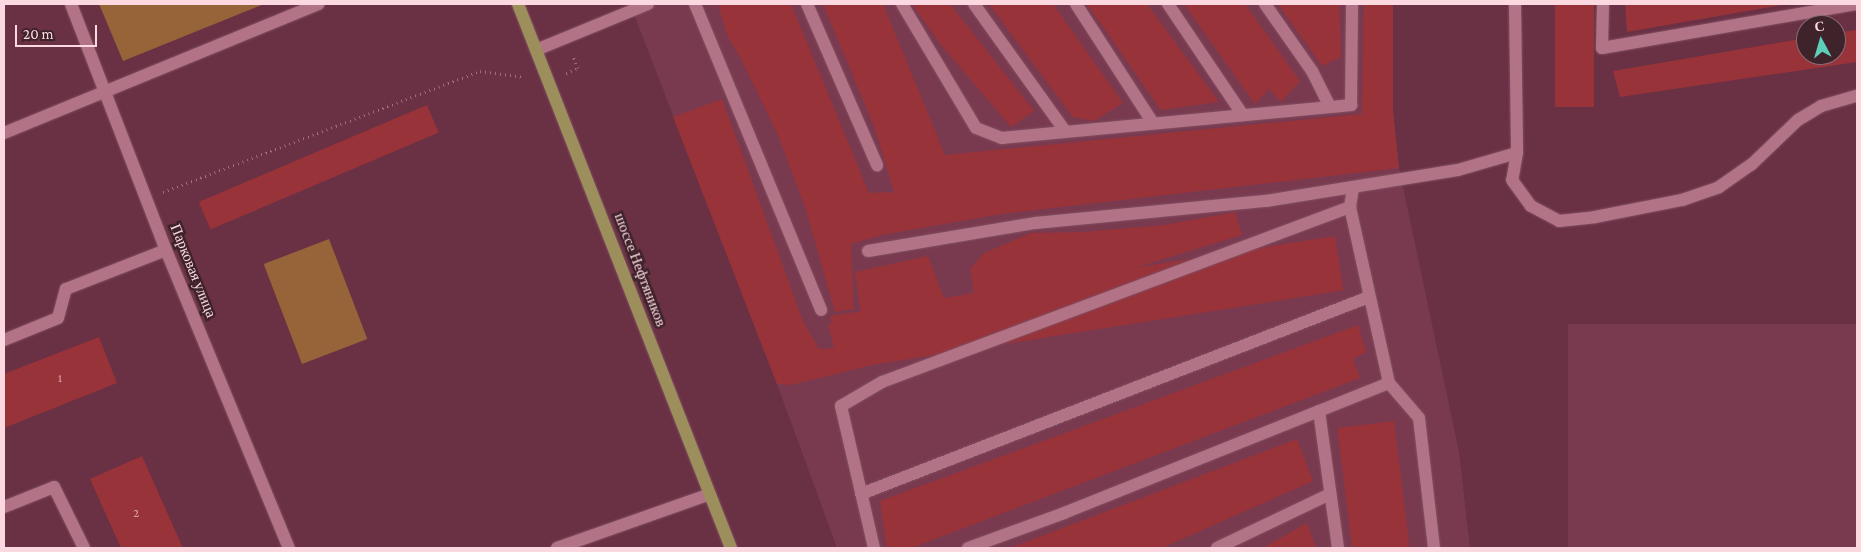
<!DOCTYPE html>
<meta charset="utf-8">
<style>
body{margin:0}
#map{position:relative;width:1861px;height:552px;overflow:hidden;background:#6a3044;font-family:"Crimson Pro",serif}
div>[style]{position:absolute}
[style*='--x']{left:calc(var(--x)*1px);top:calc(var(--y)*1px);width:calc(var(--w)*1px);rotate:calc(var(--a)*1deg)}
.built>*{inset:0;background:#793a50;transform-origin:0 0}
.green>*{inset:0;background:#966438;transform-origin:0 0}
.building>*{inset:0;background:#98333a;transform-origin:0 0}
.path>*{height:3px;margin-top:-1.5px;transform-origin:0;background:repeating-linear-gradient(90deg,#9f6d7d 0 1px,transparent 0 5px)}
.roads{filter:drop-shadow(0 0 1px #815062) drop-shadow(0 0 1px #815062)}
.minor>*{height:12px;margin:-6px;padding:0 6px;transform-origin:6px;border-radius:6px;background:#b37387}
.major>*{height:12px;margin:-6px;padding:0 6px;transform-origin:6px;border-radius:6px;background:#9c8f5b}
span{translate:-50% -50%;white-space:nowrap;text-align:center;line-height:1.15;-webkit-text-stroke:5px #3e232b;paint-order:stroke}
.number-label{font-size:12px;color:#e3afb7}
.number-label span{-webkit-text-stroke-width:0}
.street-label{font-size:15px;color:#fcd8e1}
.frame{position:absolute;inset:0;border:5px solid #fcd8e1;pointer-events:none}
.north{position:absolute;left:1796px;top:15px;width:50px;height:50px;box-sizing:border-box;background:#3e232b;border:1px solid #8a6b74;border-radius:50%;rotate:354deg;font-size:14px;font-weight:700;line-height:20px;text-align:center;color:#fcd8e1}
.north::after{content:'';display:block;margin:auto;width:18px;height:22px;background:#5cceba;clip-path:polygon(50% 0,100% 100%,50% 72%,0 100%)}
.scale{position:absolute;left:15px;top:25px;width:82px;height:22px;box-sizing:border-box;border:2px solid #fcd8e1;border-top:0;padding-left:6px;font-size:15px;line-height:18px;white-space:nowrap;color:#fcd8e1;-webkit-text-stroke:4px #3e232b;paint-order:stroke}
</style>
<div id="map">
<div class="built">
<i style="clip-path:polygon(630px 4px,1393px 4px,1393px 111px,1399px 168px,1459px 452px,1470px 548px,837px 548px,777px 384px)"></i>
<i style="left:1857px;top:324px;width:224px;height:289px;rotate:90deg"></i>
</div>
<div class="green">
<i style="clip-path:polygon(99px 4px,264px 4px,123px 61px)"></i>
<i style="left:329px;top:239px;width:107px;height:70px;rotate:69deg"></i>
</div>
<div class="building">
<i style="clip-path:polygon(718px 4px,791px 4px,869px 193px,894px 192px,874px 126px,823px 4px,883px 4px,945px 155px,1362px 114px,1364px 4px,1393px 4px,1393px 111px,1399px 168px,1001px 214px,882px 235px,851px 244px,854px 309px,835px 312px,806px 210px,778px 135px,741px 59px,727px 35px)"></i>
<i style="clip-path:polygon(912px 4px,950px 4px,1034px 111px,1011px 127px,941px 45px)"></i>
<i style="clip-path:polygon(989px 4px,1053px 4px,1123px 103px,1094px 121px,1073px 117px)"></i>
<i style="clip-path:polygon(1087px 4px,1147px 4px,1219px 102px,1161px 110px)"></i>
<i style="clip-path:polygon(1184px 4px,1245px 4px,1300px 81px,1281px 102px,1269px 89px,1255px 104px)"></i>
<i style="clip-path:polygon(1278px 4px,1339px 4px,1341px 57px,1322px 66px)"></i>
<i style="left:1555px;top:4px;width:39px;height:103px"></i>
<i style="clip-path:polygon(1625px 4px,1782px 4px,1782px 5px,1627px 32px)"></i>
<i style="clip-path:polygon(1857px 30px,1857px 62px,1620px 97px,1613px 71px,1806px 38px,1806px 55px,1836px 55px,1836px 33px)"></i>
<i style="clip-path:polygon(722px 99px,803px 321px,819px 349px,834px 348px,828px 325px,861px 314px,855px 272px,928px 256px,945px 301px,974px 292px,970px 269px,984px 253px,1031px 233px,1084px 232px,1164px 225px,1235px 212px,1242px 235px,1141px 266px,1064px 285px,953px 334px,872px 365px,791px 385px,777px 384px,673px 117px)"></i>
<i style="left:427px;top:105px;width:30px;height:248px;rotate:67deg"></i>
<i style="left:1335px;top:236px;width:55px;height:511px;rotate:81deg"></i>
<i style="clip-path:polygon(1358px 325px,1366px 352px,1353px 359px,1360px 378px,911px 548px,887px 548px,880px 501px)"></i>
<i style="clip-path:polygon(99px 337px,117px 383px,4px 428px,4px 374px)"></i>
<i style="left:1394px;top:421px;width:128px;height:57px;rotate:83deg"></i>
<i style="clip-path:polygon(1297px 439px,1313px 481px,1162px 548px,1010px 548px)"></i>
<i style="clip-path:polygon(142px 456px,183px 548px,121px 548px,90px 479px)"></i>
<i style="clip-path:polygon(1307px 523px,1316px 548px,1263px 548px)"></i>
</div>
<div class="path">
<i style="--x:566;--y:73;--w:13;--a:-23"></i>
<i style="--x:578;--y:68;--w:13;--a:-113"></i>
<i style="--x:163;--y:192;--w:339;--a:-20.9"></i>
<i style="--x:480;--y:71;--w:44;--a:7.8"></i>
</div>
<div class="roads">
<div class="minor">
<i style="--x:71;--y:4;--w:264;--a:68.9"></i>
<i style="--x:166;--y:250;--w:322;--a:67.6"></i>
<i style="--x:695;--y:4;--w:331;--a:67.6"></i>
<i style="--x:807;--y:4;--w:176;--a:66.5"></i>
<i style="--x:902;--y:4;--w:144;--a:59.2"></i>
<i style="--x:976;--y:128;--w:28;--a:21"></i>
<i style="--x:1002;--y:138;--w:351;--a:-5.4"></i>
<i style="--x:1351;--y:105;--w:101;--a:-89.4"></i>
<i style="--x:974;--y:4;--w:156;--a:54.4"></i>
<i style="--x:1076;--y:4;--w:142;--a:57.1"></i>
<i style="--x:1168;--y:4;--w:134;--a:56"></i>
<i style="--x:1265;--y:4;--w:82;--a:55"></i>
<i style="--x:1312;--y:71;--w:40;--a:63.4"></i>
<i style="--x:1515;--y:4;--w:149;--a:89.2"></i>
<i style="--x:1517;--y:153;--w:27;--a:100"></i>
<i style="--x:1512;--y:180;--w:32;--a:54"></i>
<i style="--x:1531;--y:206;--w:32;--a:28"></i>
<i style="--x:1559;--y:221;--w:36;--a:-6"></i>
<i style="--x:1595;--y:217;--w:89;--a:-11.1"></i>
<i style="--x:1682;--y:200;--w:39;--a:-19"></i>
<i style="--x:1719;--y:187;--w:39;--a:-35"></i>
<i style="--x:1751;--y:165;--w:65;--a:-43.8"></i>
<i style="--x:1798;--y:120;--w:27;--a:-31"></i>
<i style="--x:1821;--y:106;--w:37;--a:-16"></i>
<i style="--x:1603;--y:4;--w:44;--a:91.3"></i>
<i style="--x:1602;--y:48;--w:259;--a:-9.8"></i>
<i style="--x:536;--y:50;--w:121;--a:-22.3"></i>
<i style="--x:4;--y:133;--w:340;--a:-22.3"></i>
<i style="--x:1350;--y:207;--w:180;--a:77.5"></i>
<i style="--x:1389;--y:383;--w:46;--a:49.4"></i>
<i style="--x:1419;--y:418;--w:131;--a:83.4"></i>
<i style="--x:868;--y:251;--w:170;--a:-9.5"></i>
<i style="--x:1036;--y:223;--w:231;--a:-5.5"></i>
<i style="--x:1266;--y:201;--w:194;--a:-9.2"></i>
<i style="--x:1458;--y:170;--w:61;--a:-16.1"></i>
<i style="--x:4;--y:340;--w:58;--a:-22.2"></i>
<i style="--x:58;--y:318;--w:30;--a:-75"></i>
<i style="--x:66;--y:289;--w:107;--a:-21.3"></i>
<i style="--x:1319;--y:411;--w:138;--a:82.1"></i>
<i style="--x:861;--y:494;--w:545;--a:-21.2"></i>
<i style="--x:4;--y:507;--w:54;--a:-21.8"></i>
<i style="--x:54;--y:487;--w:68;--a:63.8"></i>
<i style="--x:557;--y:548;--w:162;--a:-19.4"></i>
<i style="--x:874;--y:548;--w:146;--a:-103.1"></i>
<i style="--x:841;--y:406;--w:48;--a:-30.3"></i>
<i style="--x:882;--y:382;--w:500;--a:-20.5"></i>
<i style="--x:1350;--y:207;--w:20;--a:-81"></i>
<i style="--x:968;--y:548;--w:102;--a:-20"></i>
<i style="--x:1064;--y:513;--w:350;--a:-21.8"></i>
<i style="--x:1217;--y:548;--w:125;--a:-25.5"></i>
</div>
<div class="major">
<i style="--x:518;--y:4;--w:584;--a:68.62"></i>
</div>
</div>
<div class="number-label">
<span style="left:60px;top:379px">1</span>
<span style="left:136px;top:514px">2</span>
</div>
<div class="street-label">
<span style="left:640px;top:270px;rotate:69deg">шоссе Нефтяников</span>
<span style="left:193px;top:271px;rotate:68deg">Парковая улица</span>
</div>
<div class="frame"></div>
<div class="north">С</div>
<div class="scale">20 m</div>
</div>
